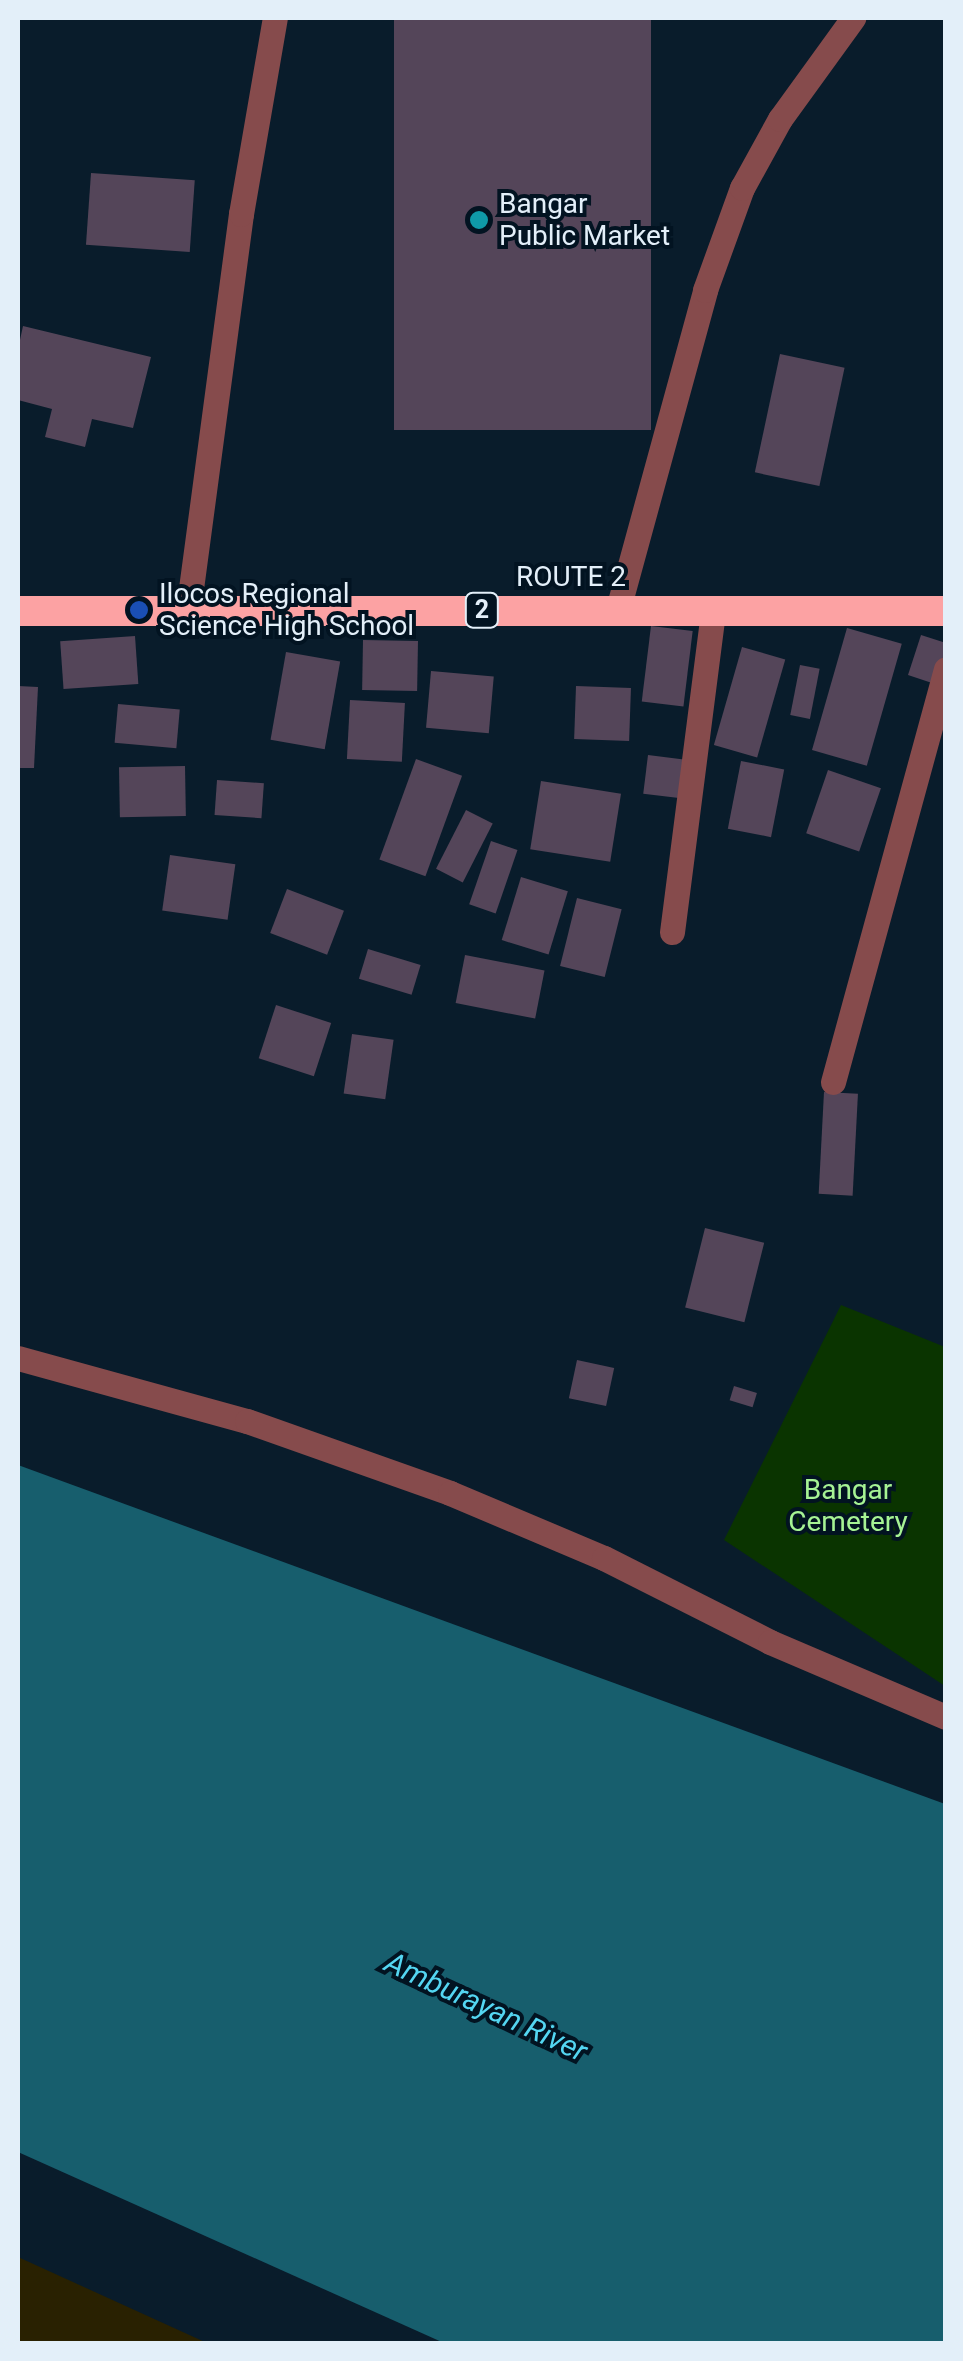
<!DOCTYPE html>
<style>
body{margin:0}
#map{position:relative;width:963px;height:2361px;overflow:hidden;background:#091c2b;font-family:Roboto,sans-serif}
div>[style]{position:absolute}
[style*='--x']{left:calc(var(--x)*1px);top:calc(var(--y)*1px);width:calc(var(--w)*1px);rotate:calc(var(--a)*1deg)}
.green>*{inset:0;background:#0a3400}
.sand>*{inset:0;background:#292101}
.water>*{inset:0;background:#175e6d}
.building>*{inset:0;background:#544559;transform-origin:0 0}
.street>*{height:25px;margin:-12.5px;padding:0 12.5px;transform-origin:12.5px;border-radius:12.5px;background:#864b4c}
.highway>*{height:30px;margin:-15px;padding:0 15px;transform-origin:15px;border-radius:15px;background:#fca2a3}
.dots>*{width:28px;height:28px;translate:-50% -50%;box-sizing:border-box;border:5px solid #021321;border-radius:50%}
span{translate:-50% -50%;white-space:nowrap;text-align:center;line-height:1.15;-webkit-text-stroke:8px #021321;paint-order:stroke}
.shield-label span{padding:2px 8px;background:#021321;border:2px solid;border-radius:8px;-webkit-text-stroke-width:0}
.shield-label{font-size:25px;color:#e3eff9;font-weight:700}
.poi-label{font-size:28px;color:#e3eff9}
.left{translate:0 -50%;text-align:left}
.street-label{font-size:28px;color:#e3eff9}
.park-label{font-size:28px;color:#a6f394}
.water-label{font-size:30px;color:#54d6f2;font-style:italic}
.frame{position:absolute;inset:0;border:20px solid #e3eff9;pointer-events:none}
</style>
<div id="map">
<div class="green">
<i style="clip-path:polygon(841px 1305px,945px 1347px,945px 1686px,724px 1540px)"></i>
</div>
<div class="sand">
<i style="clip-path:polygon(18px 2257px,207px 2343px,18px 2343px)"></i>
</div>
<div class="water">
<i style="clip-path:polygon(18px 1465px,945px 1804px,945px 2343px,444px 2343px,18px 2152px)"></i>
</div>
<div class="building">
<i style="left:394px;top:18px;width:257px;height:412px"></i>
<i style="left:91px;top:173px;width:104px;height:72px;rotate:4deg"></i>
<i style="clip-path:polygon(23px 326px,151px 357px,133px 428px,92px 419px,85px 447px,45px 437px,52px 409px,18px 400px,18px 349px)"></i>
<i style="left:780px;top:354px;width:66px;height:121px;rotate:12deg"></i>
<i style="left:651px;top:626px;width:42px;height:76px;rotate:7deg"></i>
<i style="left:847px;top:628px;width:57px;height:127px;rotate:16deg"></i>
<i style="clip-path:polygon(921px 635px,946px 643px,938px 685px,908px 675px)"></i>
<i style="left:135px;top:636px;width:48px;height:75px;rotate:86deg"></i>
<i style="left:363px;top:640px;width:55px;height:50px;rotate:1deg"></i>
<i style="left:742px;top:647px;width:45px;height:102px;rotate:16deg"></i>
<i style="left:286px;top:652px;width:55px;height:89px;rotate:10deg"></i>
<i style="left:800px;top:665px;width:20px;height:51px;rotate:11deg"></i>
<i style="left:431px;top:671px;width:63px;height:57px;rotate:5deg"></i>
<i style="clip-path:polygon(18px 686px,38px 687px,34px 768px,18px 768px)"></i>
<i style="left:576px;top:686px;width:55px;height:53px;rotate:2deg"></i>
<i style="left:350px;top:700px;width:55px;height:59px;rotate:3deg"></i>
<i style="left:118px;top:704px;width:62px;height:39px;rotate:5deg"></i>
<i style="left:648px;top:755px;width:38px;height:39px;rotate:7deg"></i>
<i style="left:416px;top:759px;width:49px;height:107px;rotate:20deg"></i>
<i style="left:741px;top:761px;width:44px;height:69px;rotate:11deg"></i>
<i style="left:185px;top:766px;width:50px;height:66px;rotate:89deg"></i>
<i style="left:828px;top:770px;width:56px;height:67px;rotate:19deg"></i>
<i style="left:217px;top:780px;width:47px;height:35px;rotate:4deg"></i>
<i style="left:541px;top:781px;width:81px;height:69px;rotate:9deg"></i>
<i style="left:466px;top:810px;width:30px;height:66px;rotate:27deg"></i>
<i style="left:491px;top:841px;width:28px;height:67px;rotate:19deg"></i>
<i style="left:170px;top:855px;width:66px;height:56px;rotate:8deg"></i>
<i style="left:521px;top:877px;width:49px;height:66px;rotate:17deg"></i>
<i style="left:287px;top:889px;width:61px;height:47px;rotate:21deg"></i>
<i style="left:577px;top:898px;width:46px;height:70px;rotate:14deg"></i>
<i style="left:368px;top:949px;width:55px;height:31px;rotate:17deg"></i>
<i style="left:465px;top:955px;width:81px;height:49px;rotate:11deg"></i>
<i style="left:276px;top:1005px;width:58px;height:56px;rotate:18deg"></i>
<i style="left:352px;top:1034px;width:42px;height:60px;rotate:8deg"></i>
<i style="left:824px;top:1092px;width:34px;height:102px;rotate:3deg"></i>
<i style="left:705px;top:1228px;width:61px;height:82px;rotate:14deg"></i>
<i style="left:577px;top:1360px;width:38px;height:39px;rotate:12deg"></i>
<i style="left:734px;top:1386px;width:24px;height:15px;rotate:17deg"></i>
</div>
<div class="street">
<i style="--x:618;--y:609;--w:331;--a:-74.7"></i>
<i style="--x:705;--y:290;--w:109;--a:-70.1"></i>
<i style="--x:742;--y:188;--w:79;--a:-61.2"></i>
<i style="--x:780;--y:119;--w:125;--a:-54.1"></i>
<i style="--x:188;--y:611;--w:401;--a:-82.4"></i>
<i style="--x:241;--y:214;--w:199;--a:-80.2"></i>
<i style="--x:672;--y:932;--w:324;--a:-82.7"></i>
<i style="--x:833;--y:1082;--w:428;--a:-74.7"></i>
<i style="--x:18;--y:1358;--w:238;--a:15.4"></i>
<i style="--x:247;--y:1421;--w:215;--a:19.5"></i>
<i style="--x:450;--y:1493;--w:167;--a:22.9"></i>
<i style="--x:604;--y:1558;--w:186;--a:26.8"></i>
<i style="--x:770;--y:1642;--w:191;--a:23.1"></i>
</div>
<div class="highway">
<i style="--x:18;--y:611;--w:928;--a:0"></i>
</div>
<div class="dots">
<i style="left:479px;top:220px;background:#0f9aa8"></i>
<i style="left:139px;top:610px;background:#1a4fb4"></i>
</div>
<div class="shield-label">
<span style="left:482px;top:610px">2</span>
</div>
<div class="poi-label">
<span class="left" style="left:499px;top:220px">Bangar<br>Public Market</span>
<span class="left" style="left:159px;top:610px">Ilocos Regional<br>Science High School</span>
</div>
<div class="street-label">
<span style="left:571px;top:577px">ROUTE 2</span>
</div>
<div class="park-label">
<span style="left:848px;top:1506px">Bangar<br>Cemetery</span>
</div>
<div class="water-label">
<span style="left:486px;top:2007px;rotate:25deg">Amburayan River</span>
</div>
<div class="frame"></div>
</div>
